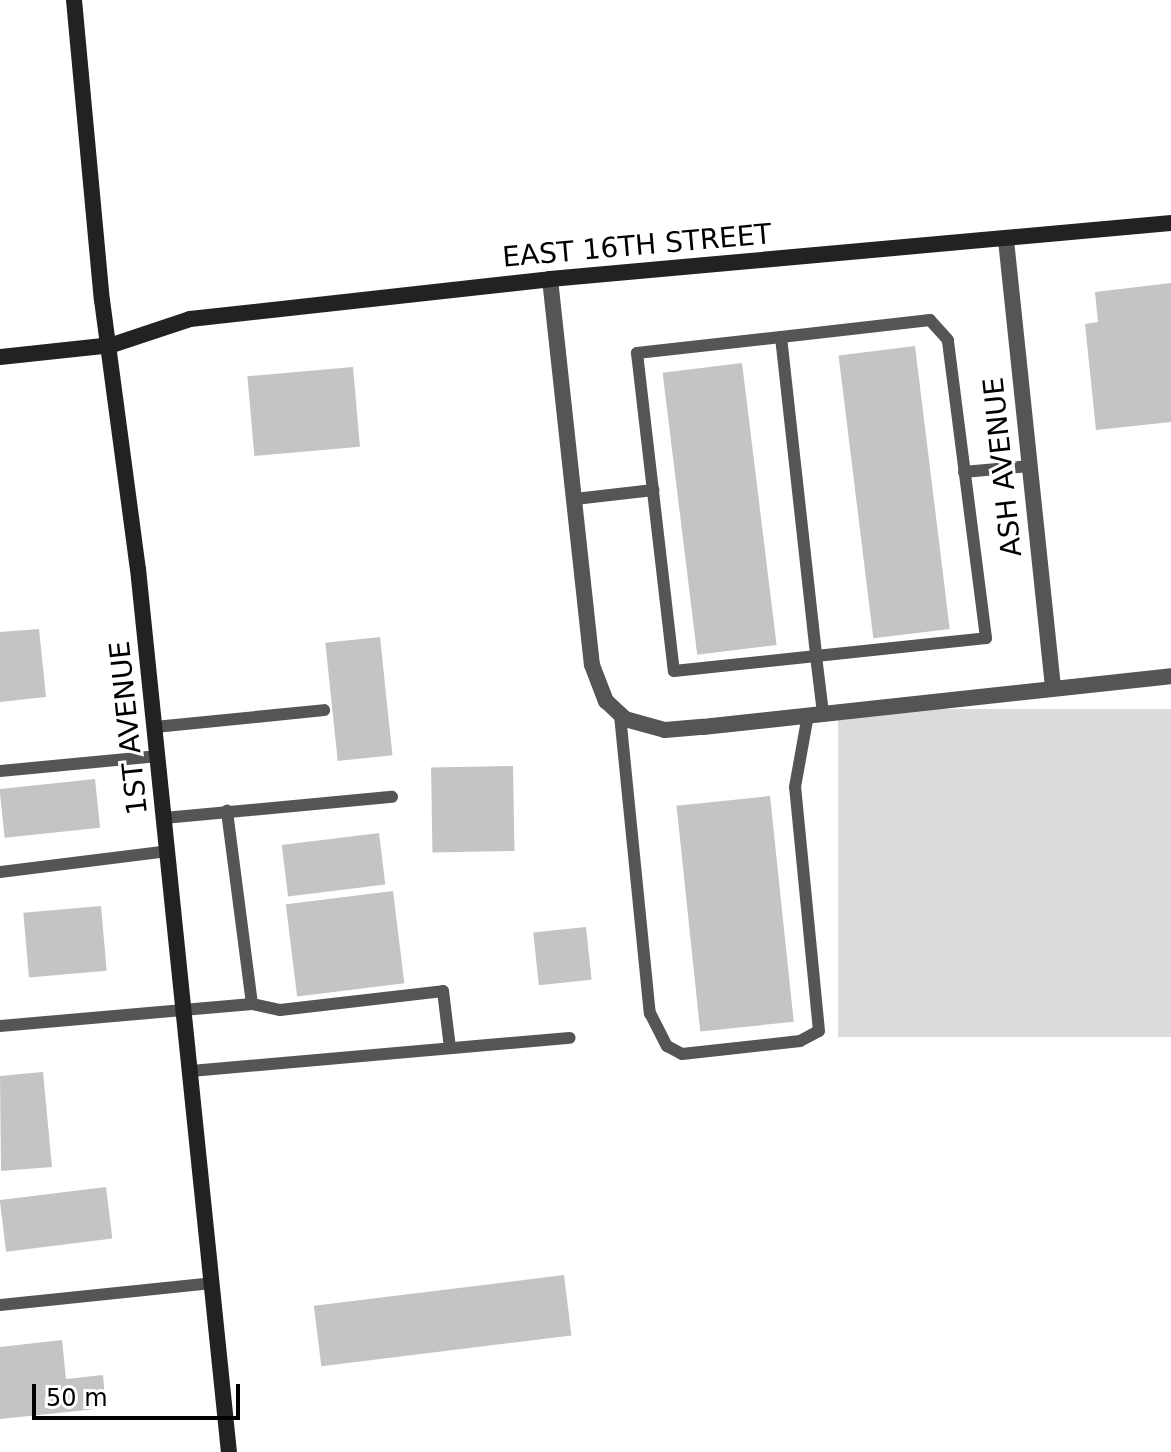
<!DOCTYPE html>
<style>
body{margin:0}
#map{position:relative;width:1171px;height:1452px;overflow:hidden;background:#fff;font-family:"DejaVu Sans",sans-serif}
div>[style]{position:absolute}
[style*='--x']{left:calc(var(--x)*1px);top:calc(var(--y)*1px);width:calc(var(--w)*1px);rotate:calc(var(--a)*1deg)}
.green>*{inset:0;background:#dcdcdc;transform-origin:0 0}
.building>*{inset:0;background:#c4c4c4;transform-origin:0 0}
.lane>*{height:12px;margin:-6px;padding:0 6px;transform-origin:6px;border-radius:6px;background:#555}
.street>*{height:16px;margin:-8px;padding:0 8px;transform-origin:8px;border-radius:8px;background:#555}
.secondary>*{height:16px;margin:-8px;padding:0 8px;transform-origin:8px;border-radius:8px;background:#222}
span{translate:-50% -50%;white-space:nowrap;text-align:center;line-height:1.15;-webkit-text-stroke:6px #fff;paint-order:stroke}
.street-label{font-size:28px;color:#000}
.scale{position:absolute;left:32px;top:1384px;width:208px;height:36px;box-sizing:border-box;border:4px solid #000;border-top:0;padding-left:10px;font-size:24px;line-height:28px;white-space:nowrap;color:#000;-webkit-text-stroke:6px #fff;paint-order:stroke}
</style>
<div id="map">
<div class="green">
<i style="left:1171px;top:709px;width:328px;height:333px;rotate:90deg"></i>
</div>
<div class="building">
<i style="clip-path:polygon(1171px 283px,1171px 422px,1096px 430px,1085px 324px,1098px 322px,1095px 292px)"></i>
<i style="left:915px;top:346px;width:285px;height:77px;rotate:83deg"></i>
<i style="left:742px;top:363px;width:284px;height:80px;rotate:83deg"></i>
<i style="left:353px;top:367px;width:80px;height:106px;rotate:85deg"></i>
<i style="clip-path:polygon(39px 629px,46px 697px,0 702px,0 632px)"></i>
<i style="left:380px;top:637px;width:119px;height:55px;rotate:84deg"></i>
<i style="left:513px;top:766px;width:85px;height:82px;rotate:89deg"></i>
<i style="left:95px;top:779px;width:49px;height:96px;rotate:84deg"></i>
<i style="left:770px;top:796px;width:227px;height:94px;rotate:84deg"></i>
<i style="left:379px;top:833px;width:52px;height:98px;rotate:83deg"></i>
<i style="left:393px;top:891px;width:93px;height:108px;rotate:83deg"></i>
<i style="left:101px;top:906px;width:65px;height:78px;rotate:85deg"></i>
<i style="left:586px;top:927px;width:53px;height:53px;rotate:84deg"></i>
<i style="clip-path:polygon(43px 1072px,52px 1167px,1px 1171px,0 1076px)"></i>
<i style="left:106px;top:1187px;width:52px;height:107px;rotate:83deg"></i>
<i style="left:564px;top:1275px;width:61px;height:252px;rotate:83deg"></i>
<i style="clip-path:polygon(62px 1340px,66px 1379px,103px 1375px,106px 1408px,0 1419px,0 1347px)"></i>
</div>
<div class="lane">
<i style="--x:781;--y:337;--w:145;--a:173.7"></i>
<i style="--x:637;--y:353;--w:320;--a:83.4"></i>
<i style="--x:674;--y:671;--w:143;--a:-6"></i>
<i style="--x:816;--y:656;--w:171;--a:-6"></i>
<i style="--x:986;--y:638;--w:300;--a:-97.3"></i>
<i style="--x:948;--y:340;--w:27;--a:-132"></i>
<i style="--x:930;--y:320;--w:150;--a:173.5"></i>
<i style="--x:781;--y:337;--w:321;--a:83.7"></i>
<i style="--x:816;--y:656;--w:57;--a:83"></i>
<i style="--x:964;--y:472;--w:65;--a:-5.3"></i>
<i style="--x:575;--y:499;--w:79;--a:-6.6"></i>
<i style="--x:620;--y:715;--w:300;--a:84.3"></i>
<i style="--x:650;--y:1013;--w:37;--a:63"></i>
<i style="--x:667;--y:1046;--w:17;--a:28"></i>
<i style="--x:682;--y:1054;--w:119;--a:-6.3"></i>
<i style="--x:800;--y:1041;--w:21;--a:-28"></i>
<i style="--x:819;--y:1031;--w:245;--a:-95.6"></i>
<i style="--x:795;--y:787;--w:73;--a:-79.8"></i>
<i style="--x:155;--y:727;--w:170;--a:-5.7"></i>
<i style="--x:0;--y:771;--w:159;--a:-5.4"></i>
<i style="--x:164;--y:818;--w:229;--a:-5.3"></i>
<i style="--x:0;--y:872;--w:169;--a:-7.1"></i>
<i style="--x:252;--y:1004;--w:29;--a:12"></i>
<i style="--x:280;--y:1010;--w:164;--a:-6.6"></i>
<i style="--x:443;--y:991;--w:57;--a:83"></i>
<i style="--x:0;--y:1026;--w:253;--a:-5"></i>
<i style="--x:252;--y:1004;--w:195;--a:-97.4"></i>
<i style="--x:191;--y:1071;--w:380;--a:-5"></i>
<i style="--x:0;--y:1305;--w:213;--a:-5.9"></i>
</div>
<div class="street">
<i style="--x:1006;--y:240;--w:450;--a:84"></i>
<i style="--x:550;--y:279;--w:388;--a:83.8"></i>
<i style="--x:592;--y:665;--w:39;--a:69"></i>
<i style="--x:606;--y:701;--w:26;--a:43"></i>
<i style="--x:625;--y:719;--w:41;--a:15.4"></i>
<i style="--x:665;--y:730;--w:38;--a:-5"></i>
<i style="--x:703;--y:727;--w:471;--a:-6.2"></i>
</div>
<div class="secondary">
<i style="--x:74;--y:0;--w:301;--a:84.7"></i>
<i style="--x:102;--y:300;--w:271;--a:82.4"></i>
<i style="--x:138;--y:569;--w:888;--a:84.12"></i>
<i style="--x:0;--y:357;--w:113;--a:-6.1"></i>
<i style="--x:112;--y:345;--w:82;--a:-18.4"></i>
<i style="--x:190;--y:319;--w:362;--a:-6.3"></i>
<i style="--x:550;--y:279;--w:624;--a:-5.15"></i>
</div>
<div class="street-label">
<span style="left:637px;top:246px;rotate:-5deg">EAST 16TH STREET</span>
<span style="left:1003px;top:467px;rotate:-96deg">ASH AVENUE</span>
<span style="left:129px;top:728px;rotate:-96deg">1ST AVENUE</span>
</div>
<div class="scale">50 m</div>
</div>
